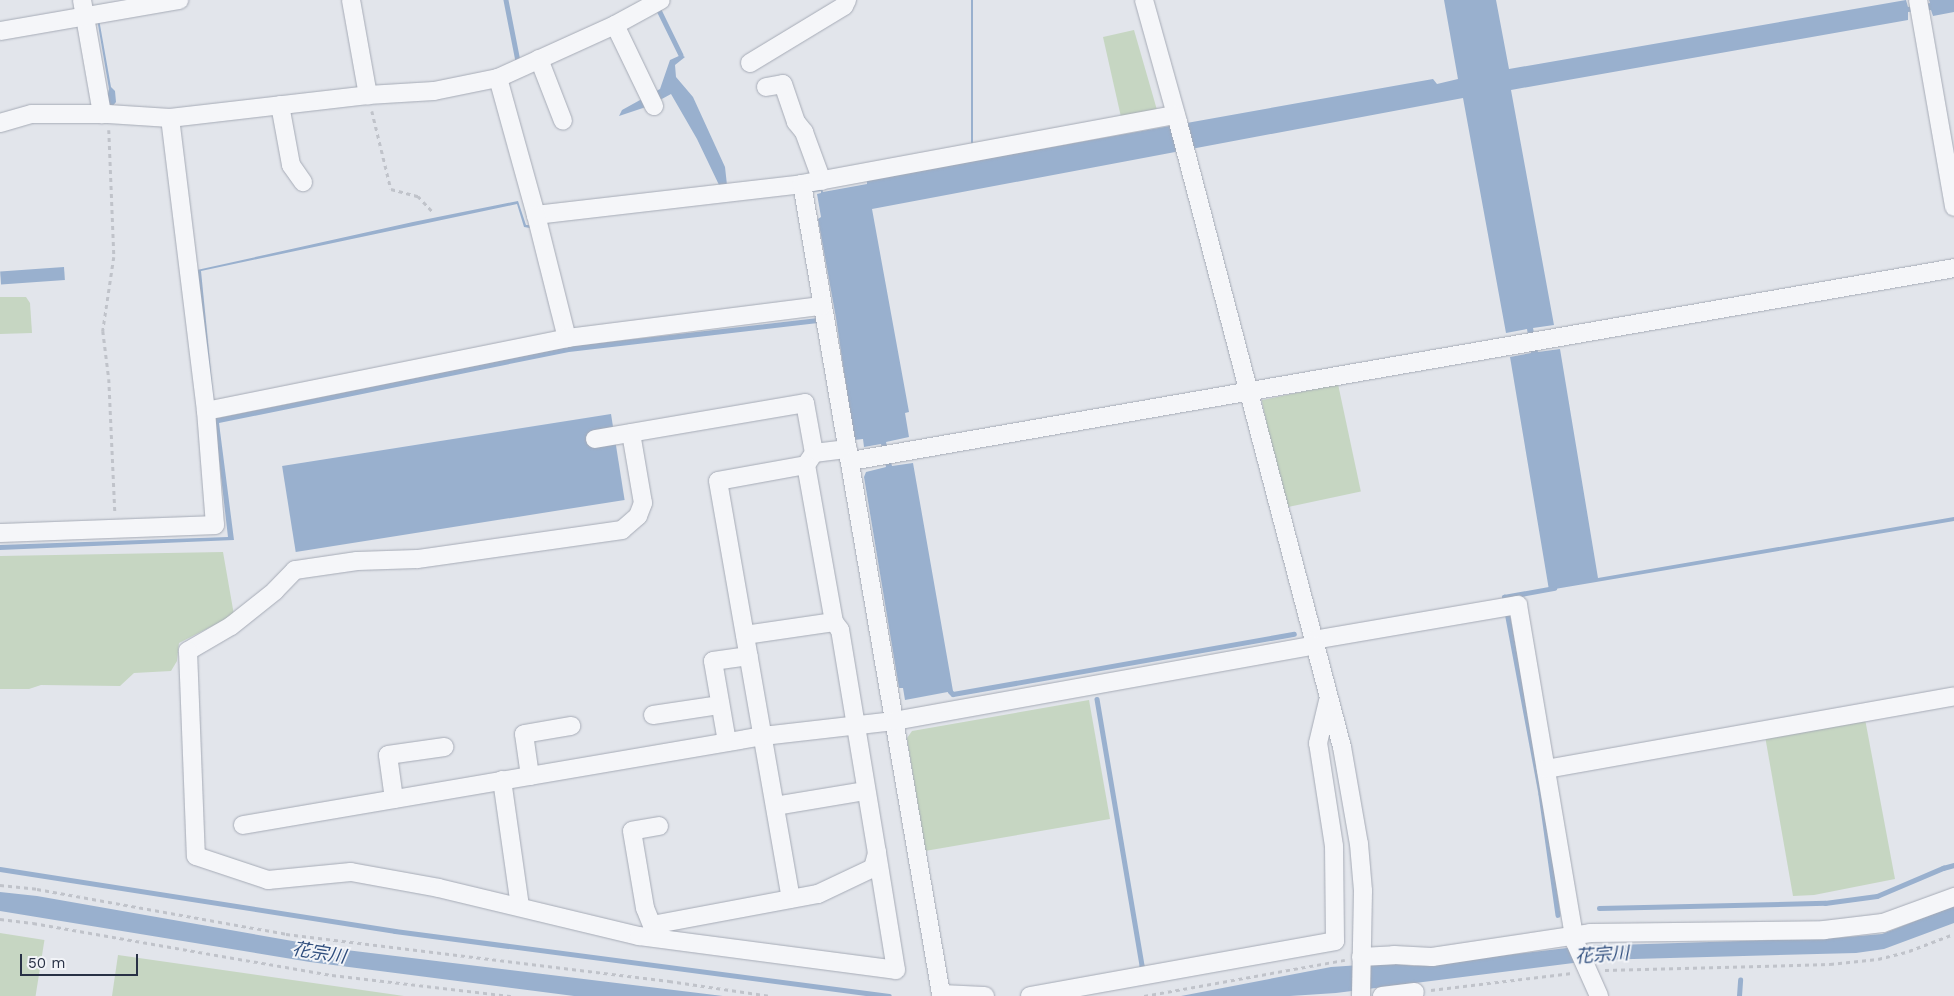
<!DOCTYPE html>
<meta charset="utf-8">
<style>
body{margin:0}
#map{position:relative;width:1954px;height:996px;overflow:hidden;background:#e2e5eb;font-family:"Work Sans","Noto Sans JP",sans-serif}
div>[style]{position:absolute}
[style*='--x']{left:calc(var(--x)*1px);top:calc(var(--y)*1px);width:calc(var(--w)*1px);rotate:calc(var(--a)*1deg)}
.green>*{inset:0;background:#c6d6c2;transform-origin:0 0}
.water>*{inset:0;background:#99b0ce;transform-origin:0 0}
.stream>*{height:4.5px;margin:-2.25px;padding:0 2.25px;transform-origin:2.25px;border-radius:2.25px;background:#99b0ce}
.path>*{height:2.5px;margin-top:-1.25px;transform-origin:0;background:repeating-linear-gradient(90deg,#c0c3ca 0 4px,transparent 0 8px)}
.roads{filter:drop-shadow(0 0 1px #a6abb6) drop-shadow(0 0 1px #a6abb6)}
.minor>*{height:18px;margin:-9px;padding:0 9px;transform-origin:9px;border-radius:9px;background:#f5f6f9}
span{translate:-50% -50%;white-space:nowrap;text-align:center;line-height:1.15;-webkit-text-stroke:4px #f2f4f8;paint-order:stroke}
.water-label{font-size:18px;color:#2e4d7d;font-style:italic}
.scale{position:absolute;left:20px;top:954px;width:118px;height:22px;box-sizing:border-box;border:2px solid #283145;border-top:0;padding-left:6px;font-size:15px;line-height:18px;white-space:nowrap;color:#283145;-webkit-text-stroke:4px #f2f4f8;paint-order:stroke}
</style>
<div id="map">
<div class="green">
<i style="clip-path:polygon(1134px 30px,1157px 110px,1121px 117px,1103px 37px)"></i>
<i style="clip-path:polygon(0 297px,26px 297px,30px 303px,32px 333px,0 334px)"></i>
<i style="left:1338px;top:384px;width:110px;height:78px;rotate:78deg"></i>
<i style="clip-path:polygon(223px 552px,234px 615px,179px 643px,177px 661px,171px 671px,134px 673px,120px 686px,41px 685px,29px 689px,0 689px,0 556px)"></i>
<i style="clip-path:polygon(1089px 700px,1110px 819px,925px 851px,907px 738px,912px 731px)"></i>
<i style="clip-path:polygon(1865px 719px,1895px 879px,1814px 895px,1793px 896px,1765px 736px)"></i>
<i style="left:0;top:933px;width:45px;height:63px;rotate:9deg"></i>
<i style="clip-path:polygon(118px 955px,404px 996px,112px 996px)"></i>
</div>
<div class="water">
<i style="left:971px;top:0;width:2px;height:146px"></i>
<i style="clip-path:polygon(1444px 0,1496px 0,1509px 69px,1906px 0,1908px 7px,1930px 3px,1929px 0,1954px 0,1954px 12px,1933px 16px,1931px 10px,1908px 12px,1908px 20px,1511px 90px,1554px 325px,1533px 328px,1538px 352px,1560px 349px,1598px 578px,1954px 517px,1954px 521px,1549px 590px,1510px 357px,1531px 353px,1527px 329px,1506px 333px,1463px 98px,872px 209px,909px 412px,905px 413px,909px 437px,886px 442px,892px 466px,913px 463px,953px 691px,905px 700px,903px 688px,899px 688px,864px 477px,866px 472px,886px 467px,881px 444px,864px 447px,863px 439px,854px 440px,836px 318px,818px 219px,821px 217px,817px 194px,821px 193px,821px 191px,812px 192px,811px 189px,822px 187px,823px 192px,867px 184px,867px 180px,1433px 79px,1437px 84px,1458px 79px)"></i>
<i style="clip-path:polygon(97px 19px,99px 19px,111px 87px,115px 91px,116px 102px,111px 108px,106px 101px,109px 89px)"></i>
<i style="clip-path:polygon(681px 55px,685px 57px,675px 65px,676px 77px,693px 97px,725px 167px,727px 185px,720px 187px,697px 139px,671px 94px,649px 106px,619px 116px,622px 110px,660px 89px,670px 60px)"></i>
<i style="clip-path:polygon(518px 201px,526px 225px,530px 225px,530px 228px,524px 227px,517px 204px,201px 271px,214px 403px,212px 403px,197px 270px,413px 222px)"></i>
<i style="left:64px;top:267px;width:13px;height:64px;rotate:86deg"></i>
<i style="clip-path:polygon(818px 318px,818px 323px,569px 352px,219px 423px,234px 540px,0 550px,0 545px,228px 537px,214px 416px,218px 418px,573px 346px)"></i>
<i style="left:611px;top:414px;width:87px;height:333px;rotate:81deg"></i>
<i style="clip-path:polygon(0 892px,37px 896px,338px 949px,723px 996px,574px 996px,310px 962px,0 911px)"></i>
<i style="clip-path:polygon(1954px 906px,1954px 923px,1884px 949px,1856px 953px,1597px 960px,1336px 993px,1290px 996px,1181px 996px,1331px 967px,1390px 963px,1414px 966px,1584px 946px,1835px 938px,1882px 934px)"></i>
</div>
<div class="stream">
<i style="--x:506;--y:0;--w:62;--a:78.9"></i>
<i style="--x:658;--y:8;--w:52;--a:63.9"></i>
<i style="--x:1506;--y:604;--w:7;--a:-106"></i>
<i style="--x:1504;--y:597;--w:51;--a:-10.2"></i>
<i style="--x:1507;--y:612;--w:185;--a:79.4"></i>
<i style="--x:1541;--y:794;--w:122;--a:82"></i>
<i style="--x:950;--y:691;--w:4;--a:45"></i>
<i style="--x:953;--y:694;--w:346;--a:-10"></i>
<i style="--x:1097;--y:699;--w:271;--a:80.4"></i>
<i style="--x:1142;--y:966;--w:6;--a:72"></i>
<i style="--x:0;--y:869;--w:400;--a:8.9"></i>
<i style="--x:395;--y:931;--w:498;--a:7.5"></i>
<i style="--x:1599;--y:908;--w:226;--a:-1.3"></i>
<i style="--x:1825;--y:903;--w:52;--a:-7.7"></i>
<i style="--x:1877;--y:896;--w:72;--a:-23"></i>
<i style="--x:1943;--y:868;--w:11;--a:-15"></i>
<i style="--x:1739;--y:996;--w:16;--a:-86"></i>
</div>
<div class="path">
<i style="--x:372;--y:111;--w:80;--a:76.3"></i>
<i style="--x:391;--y:189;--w:28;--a:15"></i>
<i style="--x:418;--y:196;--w:21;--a:47"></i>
<i style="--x:109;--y:130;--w:127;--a:87.7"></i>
<i style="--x:114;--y:257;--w:75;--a:98.5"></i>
<i style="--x:103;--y:331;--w:48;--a:82.9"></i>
<i style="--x:109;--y:379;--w:134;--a:87.4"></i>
<i style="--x:0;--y:885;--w:37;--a:6"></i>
<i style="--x:37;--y:889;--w:253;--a:10.2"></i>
<i style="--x:286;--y:934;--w:386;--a:7"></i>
<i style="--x:669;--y:981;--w:103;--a:8.4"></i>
<i style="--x:0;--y:919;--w:33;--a:7"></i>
<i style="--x:33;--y:923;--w:303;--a:9.9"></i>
<i style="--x:332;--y:975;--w:180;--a:6.7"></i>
<i style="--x:1605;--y:970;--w:225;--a:-1.5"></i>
<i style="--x:1830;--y:964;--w:48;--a:-5.9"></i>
<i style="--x:1878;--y:959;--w:32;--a:-14"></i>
<i style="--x:1909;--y:951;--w:48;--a:-20.7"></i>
<i style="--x:1431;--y:990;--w:142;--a:-6.9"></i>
<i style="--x:1144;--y:996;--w:204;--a:-10.2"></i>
</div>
<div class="roads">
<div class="minor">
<i style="--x:82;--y:0;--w:116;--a:80"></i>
<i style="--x:351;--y:0;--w:97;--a:79.9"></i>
<i style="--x:1144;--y:0;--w:127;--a:74.4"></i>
<i style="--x:1178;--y:122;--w:646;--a:75.3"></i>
<i style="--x:1342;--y:747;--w:98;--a:80.1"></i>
<i style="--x:1359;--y:844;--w:47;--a:85.1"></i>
<i style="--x:1363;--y:891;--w:105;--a:91.1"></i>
<i style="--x:1918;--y:0;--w:210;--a:80.1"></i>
<i style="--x:615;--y:25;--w:90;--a:64.3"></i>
<i style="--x:0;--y:31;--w:182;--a:-9.8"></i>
<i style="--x:539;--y:59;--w:66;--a:68.8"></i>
<i style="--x:750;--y:63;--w:110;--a:-31.2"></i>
<i style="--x:844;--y:6;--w:7;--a:-63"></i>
<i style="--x:498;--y:78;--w:142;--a:74.5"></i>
<i style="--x:536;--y:215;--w:268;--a:-6.6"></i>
<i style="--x:802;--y:184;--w:380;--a:-10.5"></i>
<i style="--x:766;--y:87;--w:17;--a:-10"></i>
<i style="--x:783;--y:84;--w:40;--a:71.1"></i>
<i style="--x:796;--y:122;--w:13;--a:51"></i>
<i style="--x:804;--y:132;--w:52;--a:69.8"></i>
<i style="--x:280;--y:105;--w:61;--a:79.6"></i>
<i style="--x:291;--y:165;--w:21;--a:55"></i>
<i style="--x:0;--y:123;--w:33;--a:-16"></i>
<i style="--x:32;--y:114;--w:76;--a:0"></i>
<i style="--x:108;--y:114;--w:62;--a:3.7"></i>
<i style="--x:170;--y:118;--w:199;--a:-6.6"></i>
<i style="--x:368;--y:95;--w:66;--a:-3.5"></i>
<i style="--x:434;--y:91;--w:65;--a:-11.5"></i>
<i style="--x:498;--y:78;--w:128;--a:-24.4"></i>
<i style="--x:615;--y:25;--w:52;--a:-28.5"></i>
<i style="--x:802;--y:184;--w:822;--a:80.26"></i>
<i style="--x:941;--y:994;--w:44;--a:2.6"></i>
<i style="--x:536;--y:215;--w:127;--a:75.9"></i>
<i style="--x:206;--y:411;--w:368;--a:-11.4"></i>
<i style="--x:567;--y:338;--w:257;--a:-7.2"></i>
<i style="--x:631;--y:433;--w:71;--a:80.3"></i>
<i style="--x:643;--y:503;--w:14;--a:111"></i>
<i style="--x:638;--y:516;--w:21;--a:139"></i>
<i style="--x:622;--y:530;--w:207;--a:171.9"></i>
<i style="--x:417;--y:559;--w:60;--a:178.1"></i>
<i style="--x:357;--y:561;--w:63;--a:171.7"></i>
<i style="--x:295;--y:570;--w:29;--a:134"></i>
<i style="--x:275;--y:591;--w:56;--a:141.5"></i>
<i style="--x:231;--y:626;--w:50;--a:149.8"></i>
<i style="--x:188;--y:651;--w:205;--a:87.8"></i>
<i style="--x:196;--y:856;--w:76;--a:18.4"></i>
<i style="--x:268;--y:880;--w:83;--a:-5.5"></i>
<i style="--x:351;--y:872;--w:89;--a:10.3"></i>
<i style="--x:439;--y:888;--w:206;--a:13.5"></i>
<i style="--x:639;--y:936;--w:259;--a:7.5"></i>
<i style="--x:896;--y:970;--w:119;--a:-99.2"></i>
<i style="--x:595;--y:439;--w:213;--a:-9.7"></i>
<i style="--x:805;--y:403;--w:51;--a:79.8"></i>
<i style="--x:814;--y:453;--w:14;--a:124"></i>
<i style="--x:814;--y:453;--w:34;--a:-7"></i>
<i style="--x:851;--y:461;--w:1120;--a:-9.92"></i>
<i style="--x:0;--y:533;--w:215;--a:-2.1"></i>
<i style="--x:215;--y:525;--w:114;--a:-94.5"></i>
<i style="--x:206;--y:411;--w:295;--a:-97"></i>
<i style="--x:745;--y:635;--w:90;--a:-8.3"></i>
<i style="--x:834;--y:622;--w:159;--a:-100.1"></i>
<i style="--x:806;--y:465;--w:89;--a:169.7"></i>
<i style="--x:718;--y:481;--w:424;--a:80.1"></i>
<i style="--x:1313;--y:640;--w:208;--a:-9.7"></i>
<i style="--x:1518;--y:605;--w:342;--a:80.4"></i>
<i style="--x:1575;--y:942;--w:59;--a:66"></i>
<i style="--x:653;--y:715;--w:68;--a:-8.5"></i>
<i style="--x:727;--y:742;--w:82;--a:-99.8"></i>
<i style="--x:713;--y:661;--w:36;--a:-8"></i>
<i style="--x:1546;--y:769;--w:414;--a:-10.1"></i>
<i style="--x:530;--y:776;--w:42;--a:-98.1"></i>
<i style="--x:524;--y:734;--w:48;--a:-9.7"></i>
<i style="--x:502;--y:780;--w:127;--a:81.9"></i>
<i style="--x:394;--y:799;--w:44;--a:-97.8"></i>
<i style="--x:388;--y:755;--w:57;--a:-8.1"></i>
<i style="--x:775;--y:806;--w:92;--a:-9.4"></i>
<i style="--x:243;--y:825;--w:528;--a:-9.71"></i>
<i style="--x:763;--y:736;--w:132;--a:-6.5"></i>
<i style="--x:894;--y:721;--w:428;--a:-10.2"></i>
<i style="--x:659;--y:826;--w:27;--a:170"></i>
<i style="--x:632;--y:831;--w:78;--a:80.4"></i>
<i style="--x:645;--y:908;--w:18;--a:68"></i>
<i style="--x:652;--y:925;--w:169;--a:-10.6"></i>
<i style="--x:818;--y:894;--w:61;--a:-25.3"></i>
<i style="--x:873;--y:868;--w:16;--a:-75"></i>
<i style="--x:877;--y:853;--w:226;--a:-99.4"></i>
<i style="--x:840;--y:630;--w:10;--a:-127"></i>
<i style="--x:1361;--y:957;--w:33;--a:-3"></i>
<i style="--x:1394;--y:955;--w:38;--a:3"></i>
<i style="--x:1432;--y:957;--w:160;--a:-8.6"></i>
<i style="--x:1590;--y:933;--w:234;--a:-0.7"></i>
<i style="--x:1824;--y:930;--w:59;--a:-6.8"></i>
<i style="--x:1883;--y:923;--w:76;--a:-20.1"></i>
<i style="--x:1030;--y:996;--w:310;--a:-10.2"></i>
<i style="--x:1335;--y:941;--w:95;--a:-90.6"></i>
<i style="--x:1334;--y:846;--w:104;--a:-98.8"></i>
<i style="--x:1318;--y:743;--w:43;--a:-76.6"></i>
<i style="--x:1382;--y:996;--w:33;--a:-7"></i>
</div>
</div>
<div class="water-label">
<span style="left:319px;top:953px;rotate:9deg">花宗川</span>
<span style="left:1602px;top:955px;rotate:-4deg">花宗川</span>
</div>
<div class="scale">50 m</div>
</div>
